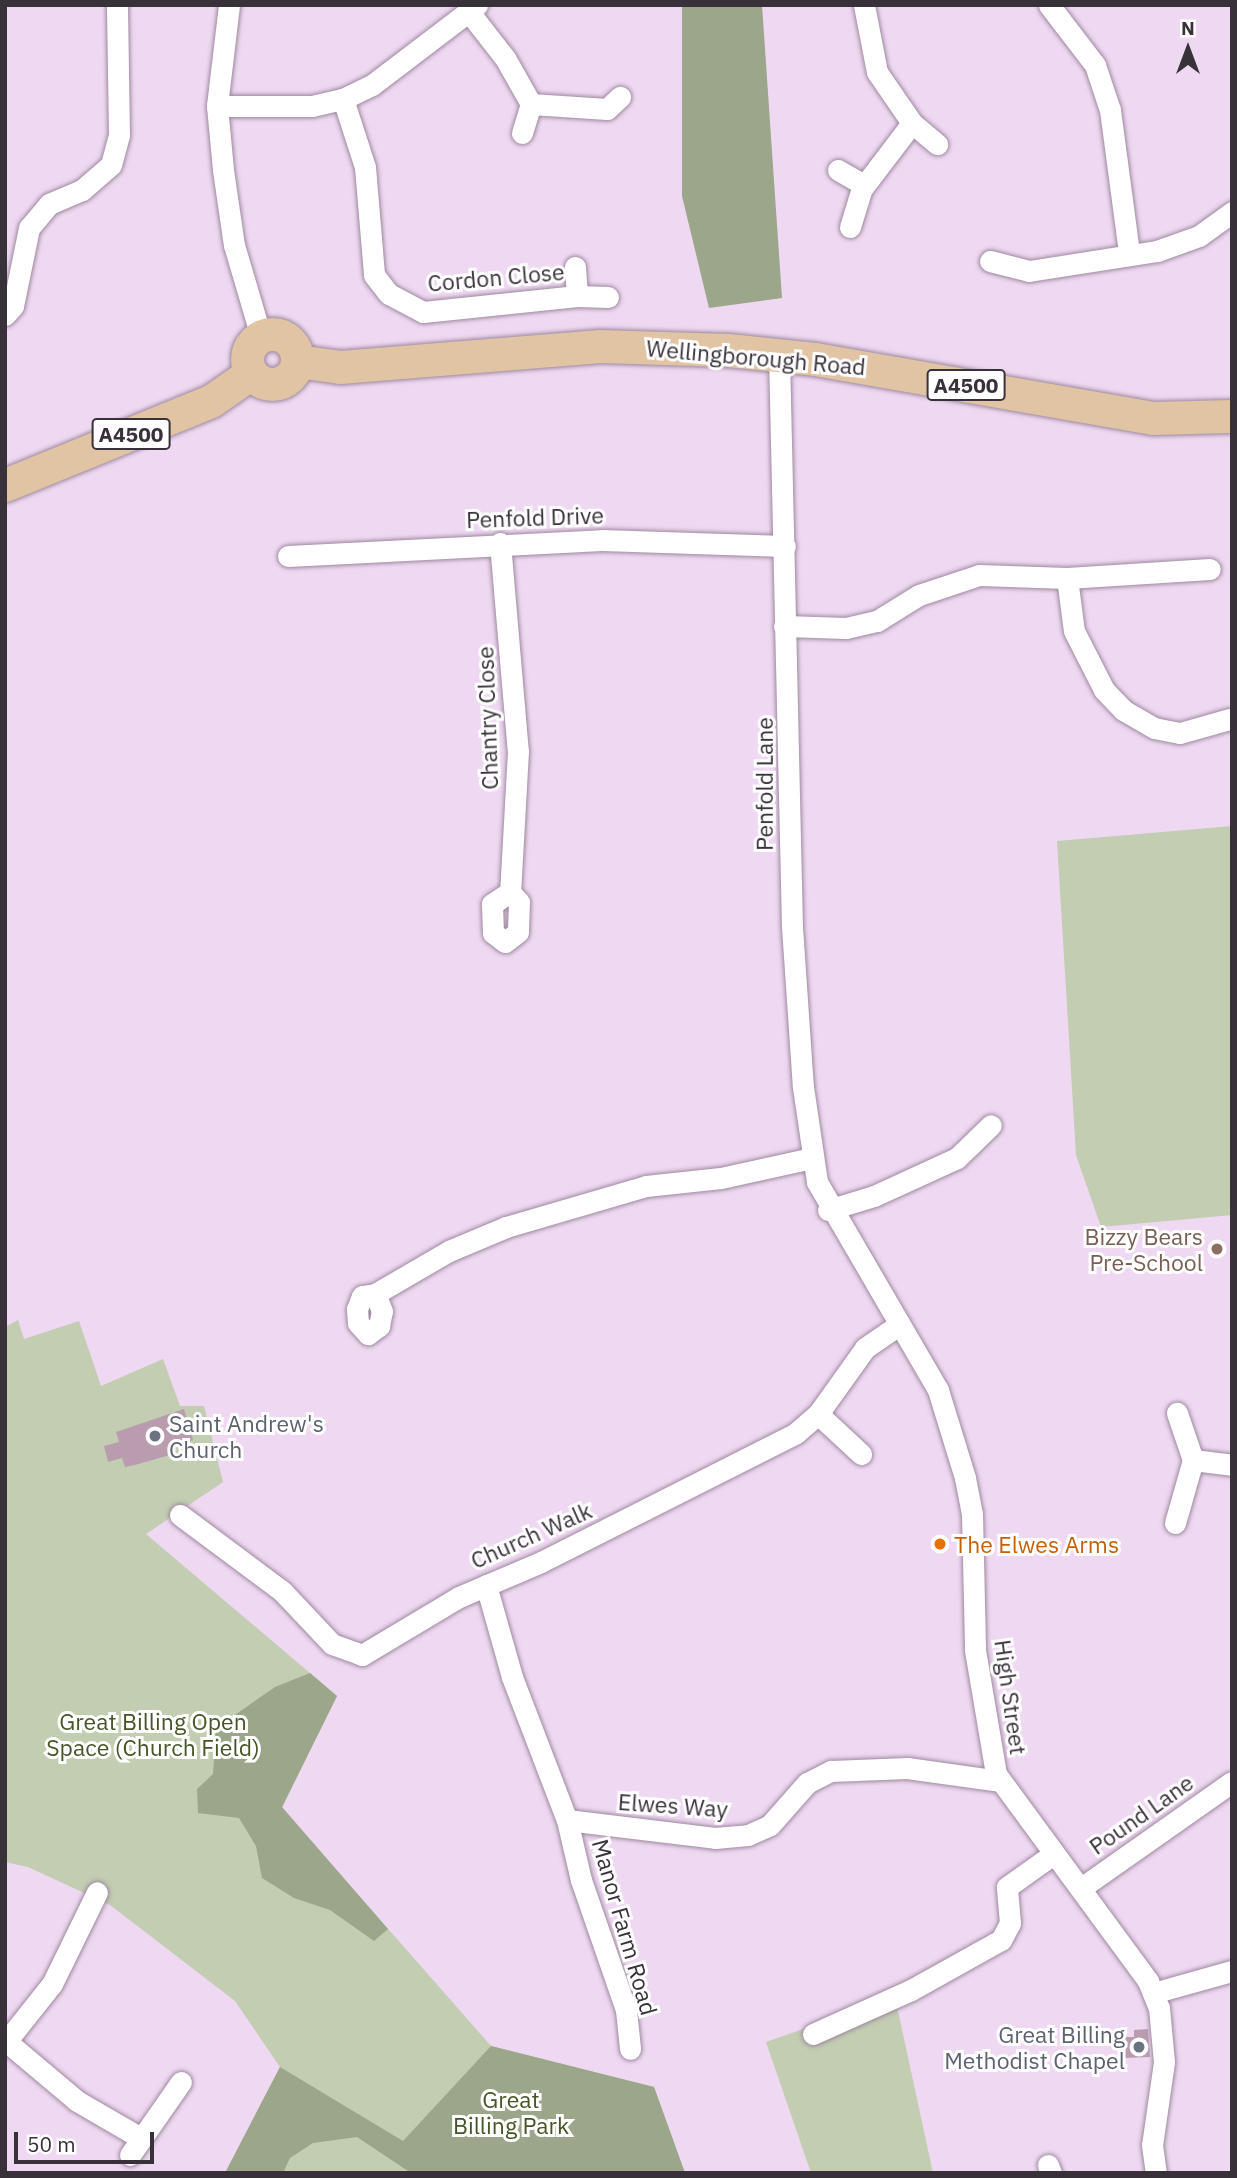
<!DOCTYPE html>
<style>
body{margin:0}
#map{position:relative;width:1237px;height:2178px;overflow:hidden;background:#efd9f2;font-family:"IBM Plex Sans",sans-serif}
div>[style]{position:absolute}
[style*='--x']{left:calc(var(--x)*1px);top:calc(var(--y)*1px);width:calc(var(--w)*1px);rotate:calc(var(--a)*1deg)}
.green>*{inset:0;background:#c2cdb1}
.forest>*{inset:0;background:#9ba68a}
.building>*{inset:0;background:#b99daf}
.roads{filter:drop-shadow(0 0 2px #9e89a0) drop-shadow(0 0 2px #9e89a0)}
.street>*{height:21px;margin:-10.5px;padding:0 10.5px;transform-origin:10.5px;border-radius:10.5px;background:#fff}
.primary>*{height:33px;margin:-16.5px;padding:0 16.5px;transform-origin:16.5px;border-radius:16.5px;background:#e0c4a3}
.primary>.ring{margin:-16.5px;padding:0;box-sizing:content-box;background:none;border:33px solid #e0c4a3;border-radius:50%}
.dots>*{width:19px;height:19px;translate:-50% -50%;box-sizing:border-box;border:4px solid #fff;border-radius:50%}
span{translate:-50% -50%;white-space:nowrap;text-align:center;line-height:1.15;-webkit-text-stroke:6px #fff;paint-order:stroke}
.shield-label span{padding:2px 5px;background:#fff;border:2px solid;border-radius:5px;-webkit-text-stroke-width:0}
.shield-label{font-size:21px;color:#39313a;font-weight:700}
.street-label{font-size:23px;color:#39313a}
.education-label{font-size:23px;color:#785e54}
.right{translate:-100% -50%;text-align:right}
.worship-label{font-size:23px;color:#5b616d}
.left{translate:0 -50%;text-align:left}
.food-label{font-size:23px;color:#c56008}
.park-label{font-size:23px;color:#455527}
.frame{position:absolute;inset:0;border:7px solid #39313a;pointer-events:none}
.north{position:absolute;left:1153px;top:14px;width:70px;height:70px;-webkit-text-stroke:5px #fff;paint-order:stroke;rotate:0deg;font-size:19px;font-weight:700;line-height:28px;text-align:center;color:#39313a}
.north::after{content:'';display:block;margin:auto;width:24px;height:32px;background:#39313a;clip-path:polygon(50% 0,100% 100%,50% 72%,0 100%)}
.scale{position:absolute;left:14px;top:2132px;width:140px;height:32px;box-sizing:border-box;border:4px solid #39313a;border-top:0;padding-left:9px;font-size:21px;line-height:24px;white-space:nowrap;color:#39313a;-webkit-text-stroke:5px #fff;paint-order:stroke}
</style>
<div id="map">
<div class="green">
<i style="clip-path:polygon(1232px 826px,1232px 1215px,1101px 1227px,1076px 1155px,1057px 841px)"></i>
<i style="clip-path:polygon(18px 1320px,24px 1339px,79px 1321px,101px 1386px,163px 1359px,180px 1406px,204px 1406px,223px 1482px,146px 1534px,337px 1696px,282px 1808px,491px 2046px,654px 2087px,685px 2173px,225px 2173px,280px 2067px,235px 2001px,110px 1905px,28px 1867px,5px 1862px,5px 1327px)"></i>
<i style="clip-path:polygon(895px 1997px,933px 2173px,811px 2173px,766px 2042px)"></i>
</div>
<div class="forest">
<i style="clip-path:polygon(682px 5px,762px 5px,782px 298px,709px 308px,682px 196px)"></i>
<i style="clip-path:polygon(310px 1673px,337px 1696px,282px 1807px,388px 1929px,374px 1941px,330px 1910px,294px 1898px,262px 1878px,256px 1846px,239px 1818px,198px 1813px,197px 1789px,213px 1774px,216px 1728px,275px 1687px)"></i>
<i style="clip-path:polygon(491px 2046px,654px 2087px,685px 2173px,411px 2173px,357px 2137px,313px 2143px,290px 2158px,283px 2173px,225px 2173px,280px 2067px,403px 2141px)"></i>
</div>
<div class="building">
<i style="clip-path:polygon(184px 1409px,193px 1440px,170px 1447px,173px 1454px,135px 1465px,125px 1467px,122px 1458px,108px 1462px,104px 1446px,119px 1442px,116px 1432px)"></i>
<i style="clip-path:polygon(1148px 2029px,1150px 2057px,1125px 2058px,1124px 2037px,1134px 2037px,1134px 2030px)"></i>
</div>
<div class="roads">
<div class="street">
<i style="--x:229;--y:5;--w:102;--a:96.8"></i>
<i style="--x:217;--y:106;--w:64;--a:84.6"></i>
<i style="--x:223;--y:170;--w:76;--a:81.7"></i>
<i style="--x:234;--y:245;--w:96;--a:73.6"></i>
<i style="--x:1049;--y:5;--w:76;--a:52.5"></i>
<i style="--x:1095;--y:65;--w:47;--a:71.6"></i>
<i style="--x:1110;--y:110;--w:144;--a:82.4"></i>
<i style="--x:469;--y:12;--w:58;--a:52"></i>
<i style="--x:505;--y:58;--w:53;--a:60.5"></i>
<i style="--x:531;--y:104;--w:76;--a:3.8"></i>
<i style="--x:607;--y:109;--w:18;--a:-43"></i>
<i style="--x:343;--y:99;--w:71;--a:72.1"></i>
<i style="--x:365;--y:167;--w:108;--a:85.2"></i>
<i style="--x:374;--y:275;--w:24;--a:52"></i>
<i style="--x:389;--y:294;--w:38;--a:28"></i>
<i style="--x:423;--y:312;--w:155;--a:-5.9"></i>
<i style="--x:577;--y:296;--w:31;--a:2"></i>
<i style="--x:217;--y:106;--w:95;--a:0"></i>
<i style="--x:312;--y:106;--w:32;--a:-13"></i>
<i style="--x:343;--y:99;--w:32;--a:-26"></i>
<i style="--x:372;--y:85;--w:132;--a:-37.3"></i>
<i style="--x:912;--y:123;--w:33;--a:40"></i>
<i style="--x:522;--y:133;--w:30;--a:-73"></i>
<i style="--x:838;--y:170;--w:30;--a:30"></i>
<i style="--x:850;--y:227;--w:39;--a:-73"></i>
<i style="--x:861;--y:190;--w:84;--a:-52.7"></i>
<i style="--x:912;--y:123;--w:62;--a:-124.5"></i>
<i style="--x:877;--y:72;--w:68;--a:-101"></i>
<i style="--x:990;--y:261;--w:40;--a:14.4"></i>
<i style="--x:1029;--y:271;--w:130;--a:-8.9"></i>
<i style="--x:1157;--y:251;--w:45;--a:-19.7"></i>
<i style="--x:1199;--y:236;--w:41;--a:-36"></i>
<i style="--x:575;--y:267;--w:29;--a:86"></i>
<i style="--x:5;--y:315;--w:12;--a:-48"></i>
<i style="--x:13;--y:306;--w:80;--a:-78.4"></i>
<i style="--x:29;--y:228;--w:31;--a:-50"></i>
<i style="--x:49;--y:204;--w:36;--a:-23"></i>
<i style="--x:82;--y:190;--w:38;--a:-41"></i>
<i style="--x:111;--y:165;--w:31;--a:-75"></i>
<i style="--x:119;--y:135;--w:130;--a:-90.9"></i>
<i style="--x:779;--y:355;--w:572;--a:88.7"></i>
<i style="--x:792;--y:927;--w:160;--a:86.1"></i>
<i style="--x:803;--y:1087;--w:96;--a:81.6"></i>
<i style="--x:817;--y:1182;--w:241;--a:59.8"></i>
<i style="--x:938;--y:1390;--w:92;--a:72.9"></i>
<i style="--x:965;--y:1478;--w:37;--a:79"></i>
<i style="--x:972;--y:1514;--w:136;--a:88.7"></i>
<i style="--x:975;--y:1650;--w:126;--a:80.4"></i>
<i style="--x:996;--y:1774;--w:257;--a:53.7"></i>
<i style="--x:1148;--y:1981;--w:29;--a:68"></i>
<i style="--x:1159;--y:2008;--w:54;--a:84.7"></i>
<i style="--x:1164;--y:2062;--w:84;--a:98.2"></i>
<i style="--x:1152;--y:2145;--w:28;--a:82"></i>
<i style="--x:500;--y:543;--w:209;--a:85.1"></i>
<i style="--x:518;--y:751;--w:141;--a:93.2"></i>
<i style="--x:510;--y:892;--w:13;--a:48"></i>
<i style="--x:519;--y:902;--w:30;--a:92"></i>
<i style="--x:518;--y:932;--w:16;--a:142"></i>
<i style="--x:505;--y:942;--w:15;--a:-143"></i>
<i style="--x:493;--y:933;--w:29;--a:-92"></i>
<i style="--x:492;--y:904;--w:22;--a:-34"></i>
<i style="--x:288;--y:556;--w:314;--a:-2.9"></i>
<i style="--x:602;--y:540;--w:183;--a:1.9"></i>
<i style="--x:1067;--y:578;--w:53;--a:82.5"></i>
<i style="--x:1074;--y:631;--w:66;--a:63"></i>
<i style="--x:1104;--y:690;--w:28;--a:46"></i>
<i style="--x:1123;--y:710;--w:36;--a:30"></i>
<i style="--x:1154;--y:728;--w:26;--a:11"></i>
<i style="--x:1180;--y:733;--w:51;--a:-15.9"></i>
<i style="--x:784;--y:626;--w:62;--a:1.8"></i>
<i style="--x:846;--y:628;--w:32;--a:-13"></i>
<i style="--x:877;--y:621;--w:49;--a:-31.8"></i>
<i style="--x:919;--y:595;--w:63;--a:-18.4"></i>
<i style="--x:979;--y:575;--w:88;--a:2"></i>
<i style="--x:1067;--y:578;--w:143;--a:-3.6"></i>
<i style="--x:828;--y:1210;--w:48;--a:-16.9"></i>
<i style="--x:874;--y:1196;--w:91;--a:-24.6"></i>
<i style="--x:957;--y:1158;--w:47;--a:-44.1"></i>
<i style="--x:375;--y:1294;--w:13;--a:171"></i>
<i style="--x:362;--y:1296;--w:14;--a:111"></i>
<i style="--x:357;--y:1309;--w:14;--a:86"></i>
<i style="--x:358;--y:1323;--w:15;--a:48"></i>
<i style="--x:368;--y:1334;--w:14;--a:-36"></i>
<i style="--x:379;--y:1326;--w:15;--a:-79"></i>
<i style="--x:382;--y:1311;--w:18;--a:-112"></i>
<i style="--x:375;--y:1294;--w:86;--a:-30.2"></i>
<i style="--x:449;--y:1251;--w:62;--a:-22.8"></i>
<i style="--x:506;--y:1227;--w:146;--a:-16.3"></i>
<i style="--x:646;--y:1186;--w:75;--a:-6.1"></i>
<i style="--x:721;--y:1178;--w:93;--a:-12.4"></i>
<i style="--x:818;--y:1414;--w:59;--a:42.9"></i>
<i style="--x:1193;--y:1460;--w:39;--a:7"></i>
<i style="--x:180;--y:1515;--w:127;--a:36.7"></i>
<i style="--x:282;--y:1591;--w:73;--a:46.7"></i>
<i style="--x:332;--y:1644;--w:32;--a:20"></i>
<i style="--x:362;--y:1655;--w:113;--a:-30.9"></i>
<i style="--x:459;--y:1597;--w:89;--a:-23.1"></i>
<i style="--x:541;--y:1562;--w:286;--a:-26.8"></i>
<i style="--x:796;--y:1433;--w:29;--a:-41"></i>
<i style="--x:818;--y:1414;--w:81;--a:-54.5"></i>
<i style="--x:865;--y:1348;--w:42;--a:-34.4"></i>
<i style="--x:1175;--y:1523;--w:66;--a:-74.1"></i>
<i style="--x:1193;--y:1460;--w:50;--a:-108.8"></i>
<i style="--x:486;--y:1585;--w:96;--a:74.2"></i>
<i style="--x:512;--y:1677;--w:153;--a:69"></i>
<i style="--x:567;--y:1820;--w:149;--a:6.9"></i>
<i style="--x:715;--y:1838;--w:33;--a:-5"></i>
<i style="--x:748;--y:1835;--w:24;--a:-24"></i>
<i style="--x:770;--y:1825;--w:56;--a:-48.6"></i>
<i style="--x:807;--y:1783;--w:27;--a:-27"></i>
<i style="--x:831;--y:1771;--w:76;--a:-2.3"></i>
<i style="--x:907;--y:1768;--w:93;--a:8"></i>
<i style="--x:567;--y:1820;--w:62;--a:76.9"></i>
<i style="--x:581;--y:1880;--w:138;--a:70.9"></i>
<i style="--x:626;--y:2010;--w:39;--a:84"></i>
<i style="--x:1081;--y:1888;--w:184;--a:-35.1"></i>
<i style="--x:1153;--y:1993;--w:82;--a:-15.6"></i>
<i style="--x:813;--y:2034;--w:107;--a:-24.2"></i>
<i style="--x:911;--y:1990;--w:103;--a:-29.1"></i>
<i style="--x:1001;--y:1940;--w:19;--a:-62"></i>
<i style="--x:1010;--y:1923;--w:36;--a:-95"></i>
<i style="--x:1007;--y:1887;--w:55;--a:-35.4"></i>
<i style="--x:7;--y:2042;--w:92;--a:40.1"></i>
<i style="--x:77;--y:2101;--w:72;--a:30.1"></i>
<i style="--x:5;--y:2043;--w:75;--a:-51.5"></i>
<i style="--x:52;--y:1984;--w:102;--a:-63.9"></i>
<i style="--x:130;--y:2155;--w:89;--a:-55.1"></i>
<i style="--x:1048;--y:2165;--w:9;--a:69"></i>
</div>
<div class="primary">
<i class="ring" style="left:247px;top:334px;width:17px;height:17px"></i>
<i style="--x:297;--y:361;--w:43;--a:7.9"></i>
<i style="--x:340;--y:367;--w:261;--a:-4.6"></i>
<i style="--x:600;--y:346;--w:128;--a:1.8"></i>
<i style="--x:728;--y:350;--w:87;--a:5.9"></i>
<i style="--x:815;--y:359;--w:343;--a:9.9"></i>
<i style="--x:1153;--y:418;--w:79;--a:-1.5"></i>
<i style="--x:5;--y:485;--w:222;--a:-22.2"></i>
<i style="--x:211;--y:401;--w:49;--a:-35"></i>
</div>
</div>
<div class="dots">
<i style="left:1217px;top:1249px;background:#8d6e63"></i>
<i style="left:155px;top:1436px;background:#6b7280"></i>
<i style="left:940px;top:1544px;background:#e8710a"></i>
<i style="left:1139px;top:2047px;background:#6b7280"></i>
</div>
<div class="shield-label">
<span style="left:966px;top:385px">A4500</span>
<span style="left:131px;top:434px">A4500</span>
</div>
<div class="street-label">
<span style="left:496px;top:277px;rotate:-5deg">Cordon Close</span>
<span style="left:756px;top:357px;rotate:5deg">Wellingborough Road</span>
<span style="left:535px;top:517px;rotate:-2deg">Penfold Drive</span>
<span style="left:487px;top:718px;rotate:-92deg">Chantry Close</span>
<span style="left:764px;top:784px;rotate:-90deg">Penfold Lane</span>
<span style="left:531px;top:1535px;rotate:-24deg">Church Walk</span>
<span style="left:1011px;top:1697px;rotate:82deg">High Street</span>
<span style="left:673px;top:1805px;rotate:4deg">Elwes Way</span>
<span style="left:1141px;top:1814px;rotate:-35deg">Pound Lane</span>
<span style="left:625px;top:1927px;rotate:74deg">Manor Farm Road</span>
</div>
<div class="education-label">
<span class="right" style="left:1203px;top:1249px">Bizzy Bears<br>Pre-School</span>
</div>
<div class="worship-label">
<span class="left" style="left:169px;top:1436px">Saint Andrew's<br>Church</span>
<span class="right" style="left:1125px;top:2047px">Great Billing<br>Methodist Chapel</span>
</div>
<div class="food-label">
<span class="left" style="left:954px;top:1544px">The Elwes Arms</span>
</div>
<div class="park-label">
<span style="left:153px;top:1734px">Great Billing Open<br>Space (Church Field)</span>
<span style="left:511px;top:2112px">Great<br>Billing Park</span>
</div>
<div class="frame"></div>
<div class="north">N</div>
<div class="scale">50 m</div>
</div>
